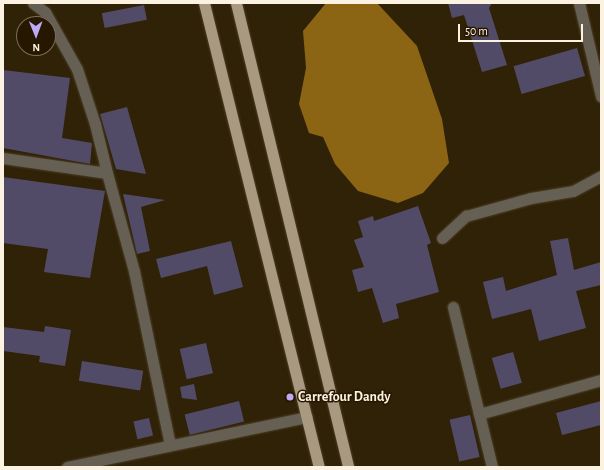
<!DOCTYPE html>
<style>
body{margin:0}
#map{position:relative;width:604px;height:470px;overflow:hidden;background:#302207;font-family:"Alegreya Sans",sans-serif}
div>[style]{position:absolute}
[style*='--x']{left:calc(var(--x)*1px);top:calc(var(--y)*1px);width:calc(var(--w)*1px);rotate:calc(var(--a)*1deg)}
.water>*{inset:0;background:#8b6514}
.building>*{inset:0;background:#524b67;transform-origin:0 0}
.roads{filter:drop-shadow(0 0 1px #4c3f26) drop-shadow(0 0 1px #4c3f26)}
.minor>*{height:11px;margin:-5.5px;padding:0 5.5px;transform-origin:5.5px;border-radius:5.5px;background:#665f53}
.primary>*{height:11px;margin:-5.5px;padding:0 5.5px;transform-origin:5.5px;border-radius:5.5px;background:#a89980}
.dots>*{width:11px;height:11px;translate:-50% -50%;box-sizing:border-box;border:2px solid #261800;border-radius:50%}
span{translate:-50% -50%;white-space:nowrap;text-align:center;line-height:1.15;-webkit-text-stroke:3px #261800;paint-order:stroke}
.poi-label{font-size:14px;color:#fbf2e2;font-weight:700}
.left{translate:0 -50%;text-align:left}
.frame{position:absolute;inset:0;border:4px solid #fbf2e2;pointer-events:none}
.north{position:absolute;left:16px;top:16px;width:40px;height:40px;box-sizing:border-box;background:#261800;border:1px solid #7b6f5a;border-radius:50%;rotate:179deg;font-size:11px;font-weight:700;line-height:16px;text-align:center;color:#fbf2e2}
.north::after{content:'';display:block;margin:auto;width:14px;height:18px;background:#bda9f5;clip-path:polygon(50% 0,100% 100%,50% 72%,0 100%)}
.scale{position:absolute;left:458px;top:24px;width:125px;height:18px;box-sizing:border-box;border:2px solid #fbf2e2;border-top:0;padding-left:5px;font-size:12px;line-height:14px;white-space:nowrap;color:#fbf2e2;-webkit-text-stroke:3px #261800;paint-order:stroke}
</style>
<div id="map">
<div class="water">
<i style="clip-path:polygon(326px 3px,377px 3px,417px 46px,442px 119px,449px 163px,423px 193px,398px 203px,358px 191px,335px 164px,323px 137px,309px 133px,299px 104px,306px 68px,303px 31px)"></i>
</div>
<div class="building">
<i style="clip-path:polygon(448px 3px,492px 3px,489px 8px,507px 65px,482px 72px,464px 15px,452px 18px)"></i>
<i style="left:144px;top:5px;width:15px;height:43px;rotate:79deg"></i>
<i style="left:577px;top:48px;width:29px;height:66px;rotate:74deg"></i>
<i style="clip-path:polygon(3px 70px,70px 78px,62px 138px,92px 143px,90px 164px,3px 148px)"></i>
<i style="clip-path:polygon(127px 107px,146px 174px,116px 169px,100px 114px)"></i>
<i style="clip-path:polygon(3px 177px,105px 191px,90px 278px,44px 272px,48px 249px,3px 243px)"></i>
<i style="clip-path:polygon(123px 194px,165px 200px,141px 207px,150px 251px,137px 254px)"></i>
<i style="clip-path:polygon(418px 206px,431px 243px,427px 245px,439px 292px,396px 304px,399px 318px,383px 323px,372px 288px,358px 292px,352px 270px,364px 267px,354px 240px,363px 237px,358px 221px,373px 216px,374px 221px)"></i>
<i style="clip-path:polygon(568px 238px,574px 270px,601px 262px,601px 285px,576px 291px,586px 328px,539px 341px,531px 309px,492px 319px,483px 282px,503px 277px,506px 291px,557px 275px,550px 241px)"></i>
<i style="clip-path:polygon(231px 241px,243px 287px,214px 295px,207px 266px,161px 278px,156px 259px)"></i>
<i style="clip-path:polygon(45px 326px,71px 330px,65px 366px,39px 362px,40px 356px,3px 351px,3px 327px,44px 332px)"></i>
<i style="left:206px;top:343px;width:31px;height:27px;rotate:77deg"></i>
<i style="left:513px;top:352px;width:32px;height:22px;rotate:74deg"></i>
<i style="left:82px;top:361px;width:62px;height:20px;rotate:9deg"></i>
<i style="clip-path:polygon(194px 384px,197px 400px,182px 398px,180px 387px)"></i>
<i style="left:239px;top:401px;width:21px;height:56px;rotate:76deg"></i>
<i style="clip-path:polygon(601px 401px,601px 425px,562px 435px,556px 413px)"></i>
<i style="left:470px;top:415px;width:43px;height:21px;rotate:77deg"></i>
<i style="left:149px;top:418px;width:18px;height:16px;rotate:77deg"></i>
</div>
<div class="roads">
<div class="minor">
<i style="--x:33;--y:3;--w:15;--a:37"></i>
<i style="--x:45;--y:12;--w:65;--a:60.7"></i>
<i style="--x:77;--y:69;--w:58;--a:71.9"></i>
<i style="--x:95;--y:124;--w:50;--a:76.2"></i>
<i style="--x:579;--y:3;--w:96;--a:76.7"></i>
<i style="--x:3;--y:158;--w:105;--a:8.2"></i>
<i style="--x:107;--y:173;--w:102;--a:74.6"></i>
<i style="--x:134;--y:271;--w:178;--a:78.3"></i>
<i style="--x:442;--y:238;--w:33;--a:-43"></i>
<i style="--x:466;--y:216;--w:67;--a:-15.5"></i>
<i style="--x:531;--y:198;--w:43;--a:-9.5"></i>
<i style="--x:573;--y:191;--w:32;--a:-28"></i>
<i style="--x:453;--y:307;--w:165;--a:76.3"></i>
<i style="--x:479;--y:414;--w:127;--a:-15.6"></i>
<i style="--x:67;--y:467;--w:245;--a:-11.8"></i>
</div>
<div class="primary">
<i style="--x:204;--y:3;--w:478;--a:76.1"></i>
<i style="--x:236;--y:3;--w:477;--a:76.4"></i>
</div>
</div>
<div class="dots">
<i style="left:290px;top:397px;background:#bda9f5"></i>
</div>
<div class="poi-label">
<span class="left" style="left:298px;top:397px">Carrefour Dandy</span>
</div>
<div class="frame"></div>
<div class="north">N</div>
<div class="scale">50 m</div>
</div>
